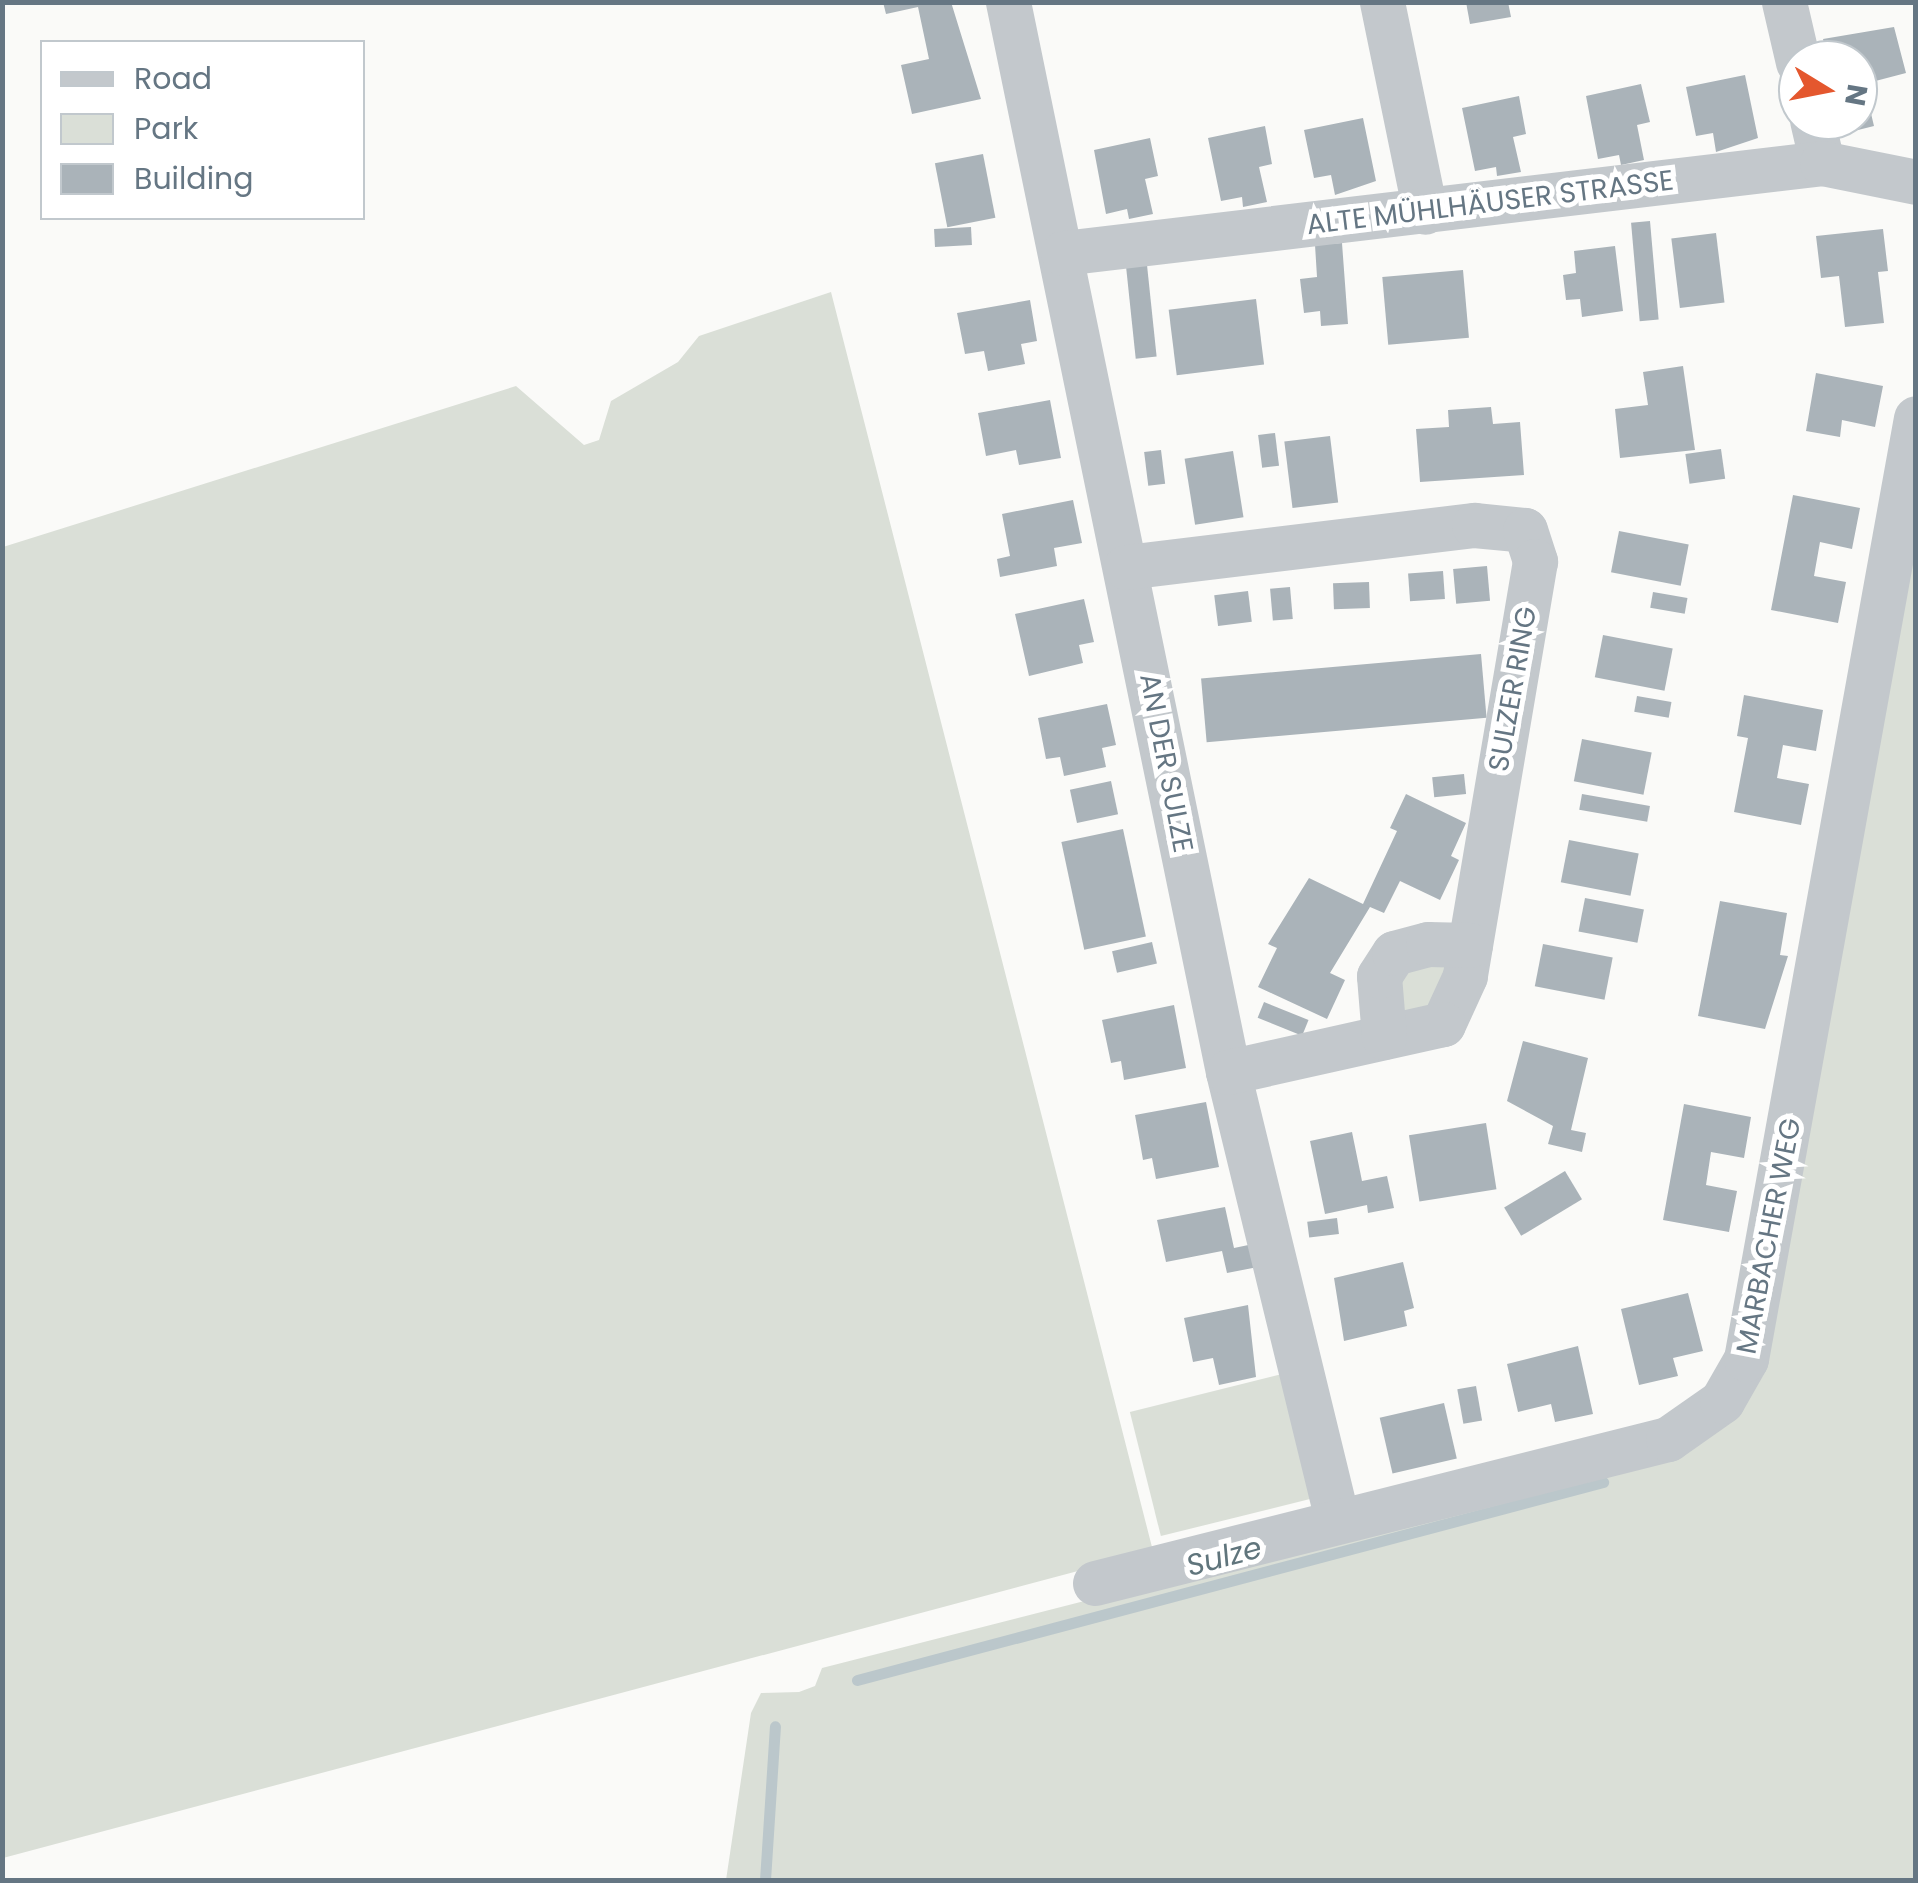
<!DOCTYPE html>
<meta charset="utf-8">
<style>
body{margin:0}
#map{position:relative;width:1918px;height:1883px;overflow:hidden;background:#fafaf8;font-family:Poppins,sans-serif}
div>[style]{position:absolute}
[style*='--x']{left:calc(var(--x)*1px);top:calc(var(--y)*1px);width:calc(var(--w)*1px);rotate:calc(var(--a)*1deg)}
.green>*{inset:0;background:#dadfd7;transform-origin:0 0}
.stream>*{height:11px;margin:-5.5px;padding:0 5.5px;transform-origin:5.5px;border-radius:5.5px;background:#bbc7cb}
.building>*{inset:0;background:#aab3b9;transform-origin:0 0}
.minor>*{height:45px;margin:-22.5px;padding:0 22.5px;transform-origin:22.5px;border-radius:22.5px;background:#c3c8cc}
span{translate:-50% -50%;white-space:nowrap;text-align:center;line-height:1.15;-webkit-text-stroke:10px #fff;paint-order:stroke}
.street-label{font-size:28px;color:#657683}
.water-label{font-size:30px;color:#60757c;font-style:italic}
.frame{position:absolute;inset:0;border:5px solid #657683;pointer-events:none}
.legend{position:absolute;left:40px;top:40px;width:325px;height:180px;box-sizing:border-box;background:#fff;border:2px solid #c1c8cd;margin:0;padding:12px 18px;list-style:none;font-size:30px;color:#657683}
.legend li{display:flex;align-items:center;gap:20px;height:50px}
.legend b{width:50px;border:2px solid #c1c8cd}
.north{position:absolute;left:1778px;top:40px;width:100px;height:100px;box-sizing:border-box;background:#fff;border:2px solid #c1c8cd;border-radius:50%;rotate:100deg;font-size:28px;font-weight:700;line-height:40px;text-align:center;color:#657683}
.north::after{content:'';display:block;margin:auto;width:35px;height:45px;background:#e4572e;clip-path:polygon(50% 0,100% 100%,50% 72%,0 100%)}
</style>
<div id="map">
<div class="green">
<i style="clip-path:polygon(831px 292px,1153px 1551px,3px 1858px,3px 547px,516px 386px,584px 445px,599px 440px,611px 401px,678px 362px,699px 336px)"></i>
<i style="clip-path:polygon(1915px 535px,1915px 1880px,726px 1880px,751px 1713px,761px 1693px,799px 1692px,815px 1686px,822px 1668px,1605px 1468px,1727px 1414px)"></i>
<i style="clip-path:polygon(1470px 945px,1443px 1024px,1384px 1037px,1394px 953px)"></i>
<i style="left:1290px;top:1372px;width:128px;height:165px;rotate:76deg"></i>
</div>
<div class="stream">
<i style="--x:857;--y:1680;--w:772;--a:-14.86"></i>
<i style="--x:765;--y:1880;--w:154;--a:-86.3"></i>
</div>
<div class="building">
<i style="clip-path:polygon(883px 2px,951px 2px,981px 99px,912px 114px,901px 65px,929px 59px,918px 7px,886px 14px)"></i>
<i style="clip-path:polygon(1466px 2px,1508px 2px,1511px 17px,1470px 24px)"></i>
<i style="clip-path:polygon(1894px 27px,1906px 73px,1864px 84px,1874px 126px,1846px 133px,1842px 120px,1858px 120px,1858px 60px,1828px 60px,1823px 39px)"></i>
<i style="clip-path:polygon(1745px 75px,1758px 138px,1716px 152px,1713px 133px,1696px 136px,1686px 87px)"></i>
<i style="clip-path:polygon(1641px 84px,1650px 122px,1637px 125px,1644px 160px,1621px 165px,1619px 155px,1598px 159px,1586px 96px)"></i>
<i style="clip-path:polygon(1519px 96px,1526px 134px,1513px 137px,1521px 172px,1497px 176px,1496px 167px,1475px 171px,1462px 108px)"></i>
<i style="clip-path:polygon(1363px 118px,1376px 181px,1335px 195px,1331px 175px,1314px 178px,1304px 130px)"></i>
<i style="clip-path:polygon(1265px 126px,1272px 164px,1259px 167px,1267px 202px,1243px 207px,1242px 197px,1221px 201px,1208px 138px)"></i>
<i style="clip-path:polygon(1150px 138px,1158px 176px,1145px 179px,1153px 214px,1129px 219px,1127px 209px,1106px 214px,1094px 150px)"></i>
<i style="left:983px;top:154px;width:65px;height:49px;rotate:79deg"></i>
<i style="left:1650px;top:221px;width:99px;height:19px;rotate:85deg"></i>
<i style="left:971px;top:227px;width:18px;height:37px;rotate:87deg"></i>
<i style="clip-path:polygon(1883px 229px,1888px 271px,1878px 272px,1884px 323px,1845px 327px,1839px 276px,1821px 278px,1816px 236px)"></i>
<i style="left:1716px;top:233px;width:70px;height:45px;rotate:83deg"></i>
<i style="clip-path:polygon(1342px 243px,1348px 324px,1321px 326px,1320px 311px,1304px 313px,1300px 279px,1317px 277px,1315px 245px)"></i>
<i style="clip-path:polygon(1615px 246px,1623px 311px,1582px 317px,1580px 299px,1566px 300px,1563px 275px,1576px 273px,1574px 251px)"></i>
<i style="left:1147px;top:265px;width:92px;height:21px;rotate:84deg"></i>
<i style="left:1463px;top:270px;width:68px;height:81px;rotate:85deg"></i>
<i style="left:1256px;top:299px;width:66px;height:88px;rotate:83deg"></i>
<i style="clip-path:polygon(1030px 300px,1037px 341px,1021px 344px,1025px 364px,988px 371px,984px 351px,965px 354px,957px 313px)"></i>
<i style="clip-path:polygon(1683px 366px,1695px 450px,1620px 458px,1615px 409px,1648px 405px,1643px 372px)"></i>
<i style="clip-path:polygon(1816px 373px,1883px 386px,1875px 427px,1842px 420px,1840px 437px,1806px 431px)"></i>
<i style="clip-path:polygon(1050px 400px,1061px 458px,1019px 465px,1016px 450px,986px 456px,978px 413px)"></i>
<i style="clip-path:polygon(1491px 407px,1493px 424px,1520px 422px,1524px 475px,1420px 482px,1416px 429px,1449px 427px,1448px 410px)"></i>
<i style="left:1275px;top:433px;width:33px;height:17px;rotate:83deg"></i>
<i style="left:1330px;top:436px;width:67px;height:46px;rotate:83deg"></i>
<i style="left:1721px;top:449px;width:30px;height:36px;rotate:82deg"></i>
<i style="left:1161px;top:450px;width:34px;height:17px;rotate:83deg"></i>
<i style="left:1233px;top:451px;width:67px;height:49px;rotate:81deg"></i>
<i style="clip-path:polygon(1793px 495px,1860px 508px,1852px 549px,1820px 542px,1814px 576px,1846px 582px,1838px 623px,1771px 610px)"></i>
<i style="clip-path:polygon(1073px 500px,1082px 543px,1054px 548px,1057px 566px,1000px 577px,997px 559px,1010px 556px,1002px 514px)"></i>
<i style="left:1619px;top:531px;width:71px;height:42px;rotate:11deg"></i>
<i style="left:1487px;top:566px;width:35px;height:34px;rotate:85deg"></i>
<i style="left:1443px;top:571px;width:28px;height:35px;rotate:86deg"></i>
<i style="left:1369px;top:582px;width:26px;height:36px;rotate:88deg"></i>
<i style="left:1290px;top:587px;width:32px;height:20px;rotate:85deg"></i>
<i style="left:1248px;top:591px;width:31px;height:34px;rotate:83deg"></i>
<i style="left:1653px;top:592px;width:35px;height:16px;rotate:10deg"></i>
<i style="clip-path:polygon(1084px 599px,1094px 642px,1079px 645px,1083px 663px,1029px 676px,1015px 614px)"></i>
<i style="left:1603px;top:635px;width:71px;height:43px;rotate:11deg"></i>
<i style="left:1481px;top:654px;width:64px;height:281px;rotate:85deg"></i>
<i style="clip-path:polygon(1744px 695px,1823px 710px,1816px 751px,1783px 745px,1777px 778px,1809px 784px,1801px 825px,1734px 812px,1748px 738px,1737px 736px)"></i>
<i style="left:1637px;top:696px;width:35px;height:16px;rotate:10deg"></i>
<i style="clip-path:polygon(1107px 704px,1116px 745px,1102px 748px,1106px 767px,1064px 776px,1060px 757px,1046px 759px,1038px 718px)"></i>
<i style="left:1582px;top:739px;width:71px;height:43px;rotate:11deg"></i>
<i style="left:1464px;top:774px;width:20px;height:32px;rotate:84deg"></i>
<i style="left:1111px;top:781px;width:34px;height:42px;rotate:78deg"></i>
<i style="clip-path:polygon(1406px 794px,1466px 823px,1451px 856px,1459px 860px,1440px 900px,1400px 881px,1384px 913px,1370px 907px,1330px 973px,1345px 980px,1327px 1019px,1258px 987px,1277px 948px,1268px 944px,1309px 878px,1363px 904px,1397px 831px,1390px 828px)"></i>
<i style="left:1582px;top:794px;width:69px;height:16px;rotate:10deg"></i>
<i style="left:1123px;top:829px;width:110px;height:63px;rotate:78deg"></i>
<i style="left:1569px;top:840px;width:71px;height:43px;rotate:11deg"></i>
<i style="left:1585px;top:898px;width:60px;height:34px;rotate:11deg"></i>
<i style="clip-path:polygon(1720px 901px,1787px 913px,1780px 955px,1788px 956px,1765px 1029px,1698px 1016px)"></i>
<i style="left:1152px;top:942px;width:22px;height:41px;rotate:77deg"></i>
<i style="left:1543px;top:944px;width:71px;height:43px;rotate:11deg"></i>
<i style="left:1264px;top:1002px;width:48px;height:17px;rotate:22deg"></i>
<i style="clip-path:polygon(1174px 1005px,1186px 1068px,1124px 1080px,1121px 1061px,1111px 1063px,1102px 1020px)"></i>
<i style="clip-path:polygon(1523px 1041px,1588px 1058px,1571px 1130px,1586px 1133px,1582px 1152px,1548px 1144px,1553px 1126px,1507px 1101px)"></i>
<i style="clip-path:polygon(1206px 1102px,1219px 1167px,1156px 1179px,1152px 1158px,1143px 1160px,1135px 1115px)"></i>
<i style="clip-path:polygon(1684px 1104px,1751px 1117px,1744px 1158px,1711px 1152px,1706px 1185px,1737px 1191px,1729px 1232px,1663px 1220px)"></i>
<i style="left:1486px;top:1123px;width:67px;height:78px;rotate:81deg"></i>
<i style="clip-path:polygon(1352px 1132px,1362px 1181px,1387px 1176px,1394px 1208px,1368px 1213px,1367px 1205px,1325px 1214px,1310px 1141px)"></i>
<i style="left:1565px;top:1171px;width:33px;height:71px;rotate:59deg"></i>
<i style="clip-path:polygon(1225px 1207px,1234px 1248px,1258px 1243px,1263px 1266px,1227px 1273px,1222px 1251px,1166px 1262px,1157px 1220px)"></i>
<i style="left:1337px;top:1218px;width:16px;height:30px;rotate:83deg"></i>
<i style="clip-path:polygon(1403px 1262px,1414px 1308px,1404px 1311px,1407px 1326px,1344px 1341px,1334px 1278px)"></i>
<i style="clip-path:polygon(1688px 1293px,1703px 1351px,1673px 1358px,1678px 1376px,1639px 1385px,1621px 1309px)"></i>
<i style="clip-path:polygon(1248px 1305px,1256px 1377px,1219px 1385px,1213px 1358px,1193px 1362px,1184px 1318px)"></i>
<i style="clip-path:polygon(1578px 1346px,1593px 1414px,1555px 1422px,1551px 1404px,1518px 1412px,1507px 1364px)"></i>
<i style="left:1476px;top:1386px;width:35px;height:19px;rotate:80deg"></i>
<i style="left:1444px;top:1403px;width:57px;height:66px;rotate:77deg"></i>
</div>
<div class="minor">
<i style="--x:1008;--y:2;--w:1092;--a:78.38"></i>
<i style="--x:1228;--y:1072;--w:461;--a:76.3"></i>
<i style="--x:1382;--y:2;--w:214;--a:78.4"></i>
<i style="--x:1784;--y:2;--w:62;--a:76.9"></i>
<i style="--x:1812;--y:120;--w:44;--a:76.9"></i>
<i style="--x:1063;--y:253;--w:764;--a:-6.76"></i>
<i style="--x:1822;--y:163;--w:96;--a:11.4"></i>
<i style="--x:1126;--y:567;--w:351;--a:-6.9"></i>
<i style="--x:1474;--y:525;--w:51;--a:5.6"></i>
<i style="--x:1525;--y:530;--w:33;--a:72"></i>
<i style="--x:1535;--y:561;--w:421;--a:99.6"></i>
<i style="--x:1465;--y:976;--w:53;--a:114.6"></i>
<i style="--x:1443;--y:1024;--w:220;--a:167.4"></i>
<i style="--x:1384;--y:1037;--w:61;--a:-94.7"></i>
<i style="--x:1379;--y:976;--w:27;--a:-57"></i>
<i style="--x:1394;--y:953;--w:35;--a:-15"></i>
<i style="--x:1428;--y:944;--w:42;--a:1.4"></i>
<i style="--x:1095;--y:1583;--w:591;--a:-14.11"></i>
<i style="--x:1668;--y:1439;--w:66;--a:-35.1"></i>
<i style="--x:1722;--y:1401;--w:48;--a:-60.3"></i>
<i style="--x:1746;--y:1359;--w:956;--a:-79.76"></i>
</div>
<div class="street-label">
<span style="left:1490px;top:203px;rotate:-7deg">ALTE MÜHLHÄUSER STRASSE</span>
<span style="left:1513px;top:689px;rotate:-80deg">SULZER RING</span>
<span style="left:1166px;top:763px;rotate:79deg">AN DER SULZE</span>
<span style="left:1769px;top:1236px;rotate:-79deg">MARBACHER WEG</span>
</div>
<div class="water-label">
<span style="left:1224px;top:1557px;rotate:-15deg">Sulze</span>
</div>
<div class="frame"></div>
<ul class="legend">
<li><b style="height:12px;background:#c3c8cc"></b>Road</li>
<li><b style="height:28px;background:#dadfd7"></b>Park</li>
<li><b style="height:28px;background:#aab3b9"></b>Building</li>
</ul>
<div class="north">N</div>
</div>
